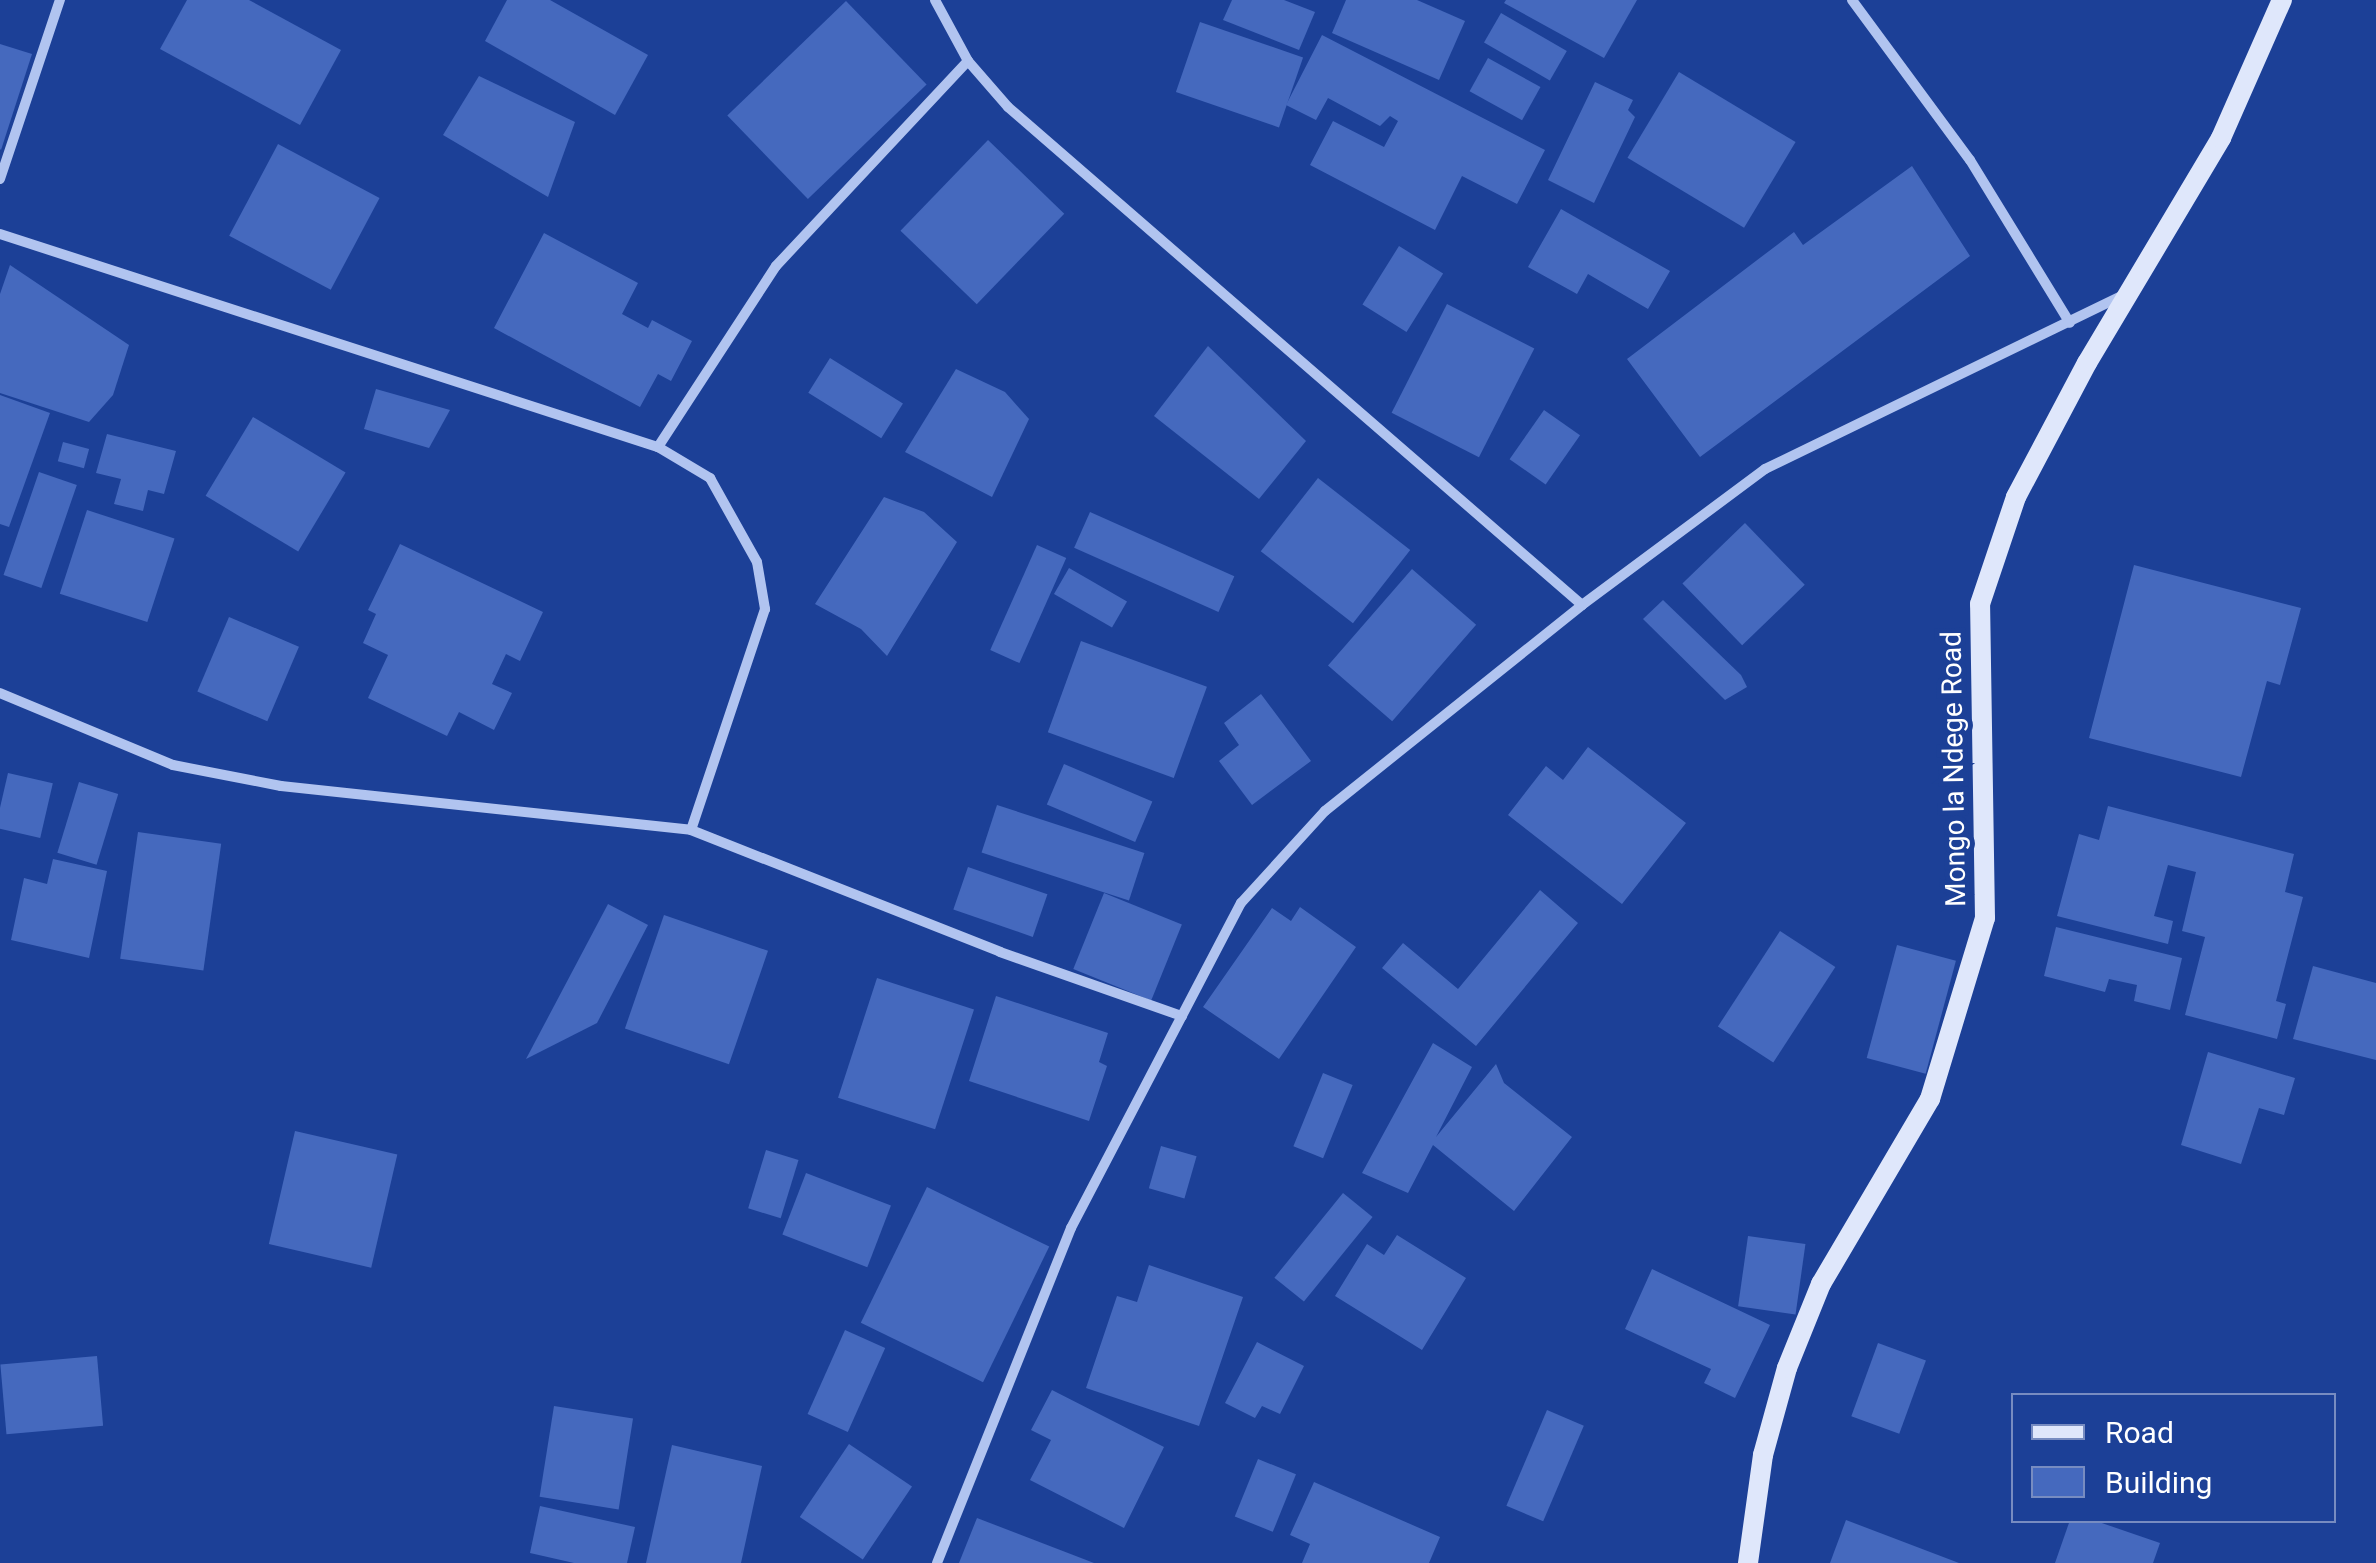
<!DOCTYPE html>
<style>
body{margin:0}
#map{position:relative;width:2376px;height:1563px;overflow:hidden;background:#1c4097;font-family:Roboto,sans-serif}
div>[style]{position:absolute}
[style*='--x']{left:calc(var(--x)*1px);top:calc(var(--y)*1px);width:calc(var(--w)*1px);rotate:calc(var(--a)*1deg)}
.building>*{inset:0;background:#4569be;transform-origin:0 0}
.street>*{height:10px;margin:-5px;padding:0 5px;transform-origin:5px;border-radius:5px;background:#b1c4f0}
.secondary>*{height:20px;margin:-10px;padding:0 10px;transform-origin:10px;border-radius:10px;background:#dfe7fb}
span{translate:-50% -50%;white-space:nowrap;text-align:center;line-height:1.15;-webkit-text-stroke:10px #1c4097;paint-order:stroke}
.street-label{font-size:28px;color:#fff}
.legend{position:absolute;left:2011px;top:1393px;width:325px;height:130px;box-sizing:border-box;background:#1c4097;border:2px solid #778cc1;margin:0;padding:12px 18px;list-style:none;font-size:30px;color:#fff}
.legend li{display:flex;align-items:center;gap:20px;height:50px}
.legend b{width:50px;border:2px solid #778cc1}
</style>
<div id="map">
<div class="building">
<i style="clip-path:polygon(187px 0,249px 0,341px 50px,300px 125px,160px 49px)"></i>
<i style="clip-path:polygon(507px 0,550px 0,648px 55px,615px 115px,485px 41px)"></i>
<i style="clip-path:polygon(1232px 0,1284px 0,1315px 12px,1299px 50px,1223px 20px)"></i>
<i style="clip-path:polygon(1346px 0,1417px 0,1465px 21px,1439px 80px,1332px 33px)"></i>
<i style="clip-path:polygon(1506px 0,1637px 0,1604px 58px,1504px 3px)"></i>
<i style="left:846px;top:1px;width:116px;height:165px;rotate:46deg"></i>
<i style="left:1501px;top:13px;width:76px;height:34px;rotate:30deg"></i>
<i style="left:1200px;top:22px;width:109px;height:74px;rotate:19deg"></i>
<i style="clip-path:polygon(1322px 35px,1545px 150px,1517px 204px,1462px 176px,1435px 230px,1310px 165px,1333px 121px,1384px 147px,1398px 121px,1390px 116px,1380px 126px,1328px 98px,1316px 120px,1286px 105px)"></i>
<i style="clip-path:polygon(0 44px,32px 54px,1px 150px,0 149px)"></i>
<i style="left:1488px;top:58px;width:60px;height:38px;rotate:29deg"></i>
<i style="left:1679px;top:72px;width:136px;height:100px;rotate:31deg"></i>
<i style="clip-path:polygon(479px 76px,575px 122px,548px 197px,443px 135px)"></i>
<i style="clip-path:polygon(1595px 82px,1633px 100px,1628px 110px,1635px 117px,1594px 203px,1548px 180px)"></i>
<i style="left:988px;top:140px;width:106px;height:126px;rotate:44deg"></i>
<i style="left:278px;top:144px;width:115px;height:104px;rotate:28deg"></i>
<i style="clip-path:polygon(1912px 166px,1970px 256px,1700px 457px,1627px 359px,1794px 232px,1803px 245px)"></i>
<i style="clip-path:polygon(1561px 209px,1670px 271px,1648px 309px,1588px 274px,1577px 294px,1528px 267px)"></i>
<i style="clip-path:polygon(544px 233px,638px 283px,622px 314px,648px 328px,652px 320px,692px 341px,671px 381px,658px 374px,640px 407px,494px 328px)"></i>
<i style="left:1399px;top:246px;width:52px;height:69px;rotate:32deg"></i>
<i style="clip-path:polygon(10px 265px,129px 345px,113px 395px,89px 422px,0 393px,0 294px)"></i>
<i style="left:1447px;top:304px;width:98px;height:122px;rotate:27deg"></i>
<i style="clip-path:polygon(1208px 346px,1306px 441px,1259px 499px,1154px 416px)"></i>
<i style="left:830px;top:358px;width:86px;height:41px;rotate:32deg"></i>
<i style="clip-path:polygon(956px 369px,1005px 392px,1029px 419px,992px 497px,905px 452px)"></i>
<i style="clip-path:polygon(376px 389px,450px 410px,429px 448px,364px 429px)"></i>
<i style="clip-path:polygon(0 395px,50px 413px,9px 527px,0 524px)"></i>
<i style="left:1544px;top:410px;width:44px;height:60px;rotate:35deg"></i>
<i style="left:253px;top:417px;width:108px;height:92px;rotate:31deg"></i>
<i style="clip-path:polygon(107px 434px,176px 451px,164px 494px,148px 490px,143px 511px,114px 504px,121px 479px,96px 473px)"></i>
<i style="left:63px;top:442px;width:27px;height:20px;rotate:15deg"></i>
<i style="left:39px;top:472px;width:40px;height:109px;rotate:19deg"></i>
<i style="left:1318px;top:478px;width:117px;height:93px;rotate:38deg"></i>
<i style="clip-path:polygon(884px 497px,924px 512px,957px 542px,887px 656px,861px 629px,815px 604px)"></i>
<i style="left:87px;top:510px;width:92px;height:88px;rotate:18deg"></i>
<i style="left:1090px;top:512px;width:158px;height:39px;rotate:24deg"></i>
<i style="left:1745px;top:523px;width:86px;height:87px;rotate:46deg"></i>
<i style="clip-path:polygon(400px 544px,543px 612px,520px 661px,506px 654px,492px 684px,512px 693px,494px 730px,459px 712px,447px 736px,368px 698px,388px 655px,363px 643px,376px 614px,368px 610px)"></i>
<i style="left:1037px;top:545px;width:32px;height:115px;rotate:24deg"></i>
<i style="clip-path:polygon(2134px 565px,2301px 608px,2280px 685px,2267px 681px,2241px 777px,2089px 738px)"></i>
<i style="left:1069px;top:568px;width:67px;height:30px;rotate:30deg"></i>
<i style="left:1412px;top:569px;width:85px;height:128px;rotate:41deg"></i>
<i style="clip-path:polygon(1663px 600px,1741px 675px,1747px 687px,1725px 700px,1643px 619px)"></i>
<i style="left:229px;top:617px;width:76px;height:81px;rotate:23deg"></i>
<i style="left:1081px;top:641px;width:134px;height:97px;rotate:20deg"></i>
<i style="clip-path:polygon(1261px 694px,1311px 761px,1252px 805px,1219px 761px,1239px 745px,1224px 723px)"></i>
<i style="clip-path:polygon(1588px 747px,1686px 823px,1622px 904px,1508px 815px,1546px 766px,1563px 780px)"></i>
<i style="left:1064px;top:764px;width:96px;height:44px;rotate:23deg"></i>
<i style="left:8px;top:773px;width:46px;height:56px;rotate:13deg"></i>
<i style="left:79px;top:782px;width:41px;height:74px;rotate:17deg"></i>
<i style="left:997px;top:805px;width:155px;height:50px;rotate:18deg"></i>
<i style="clip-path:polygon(2108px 806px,2294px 854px,2285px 892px,2303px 897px,2276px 1001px,2286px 1004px,2277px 1039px,2185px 1015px,2205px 937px,2182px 931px,2196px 872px,2168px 865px,2154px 916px,2173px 921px,2168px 944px,2057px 916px,2079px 834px,2099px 840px)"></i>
<i style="left:138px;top:832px;width:84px;height:128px;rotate:8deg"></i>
<i style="clip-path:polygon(53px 859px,107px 871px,89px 958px,11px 940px,24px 878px,47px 884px)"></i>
<i style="left:968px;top:867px;width:84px;height:45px;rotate:19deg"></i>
<i style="clip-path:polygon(1540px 890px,1578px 923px,1476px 1046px,1382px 968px,1403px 943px,1458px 989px)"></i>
<i style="left:1104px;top:893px;width:84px;height:82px;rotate:22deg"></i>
<i style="clip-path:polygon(608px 904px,648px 925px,597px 1023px,526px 1059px)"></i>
<i style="clip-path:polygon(1300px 907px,1356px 947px,1279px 1059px,1203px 1007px,1272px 908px,1291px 921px)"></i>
<i style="left:664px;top:915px;width:110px;height:120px;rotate:19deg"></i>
<i style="clip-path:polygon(2056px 927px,2182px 958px,2170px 1010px,2134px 1001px,2137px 985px,2109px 979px,2105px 992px,2044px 976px)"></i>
<i style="left:1780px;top:931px;width:66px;height:114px;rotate:33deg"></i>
<i style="left:1897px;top:945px;width:61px;height:117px;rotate:15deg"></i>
<i style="clip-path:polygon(2313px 966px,2376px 983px,2376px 1060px,2293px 1039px)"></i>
<i style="left:877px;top:978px;width:102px;height:126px;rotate:18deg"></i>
<i style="clip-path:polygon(996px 996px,1108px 1033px,1099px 1062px,1107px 1066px,1089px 1121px,969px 1081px)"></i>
<i style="clip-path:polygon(1433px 1043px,1472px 1067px,1436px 1137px,1496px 1064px,1504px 1083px,1572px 1137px,1514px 1211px,1433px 1145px,1408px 1193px,1362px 1173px)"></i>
<i style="clip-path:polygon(2208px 1052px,2295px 1078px,2284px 1115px,2259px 1108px,2241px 1164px,2181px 1145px)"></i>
<i style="left:1323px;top:1073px;width:32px;height:79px;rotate:22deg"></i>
<i style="left:295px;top:1131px;width:105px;height:116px;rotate:13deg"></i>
<i style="left:1161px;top:1146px;width:37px;height:44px;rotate:16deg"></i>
<i style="left:766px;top:1150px;width:34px;height:61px;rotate:17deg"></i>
<i style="left:806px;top:1173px;width:91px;height:66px;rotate:21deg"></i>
<i style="left:927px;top:1187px;width:136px;height:151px;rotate:26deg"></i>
<i style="left:1343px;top:1193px;width:38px;height:109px;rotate:39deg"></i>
<i style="clip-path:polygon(1397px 1235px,1466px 1278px,1422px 1350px,1335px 1296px,1367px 1244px,1384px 1255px)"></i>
<i style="left:1748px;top:1236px;width:58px;height:71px;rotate:8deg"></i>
<i style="clip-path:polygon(1149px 1265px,1243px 1297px,1199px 1426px,1086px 1388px,1117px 1296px,1137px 1302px)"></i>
<i style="clip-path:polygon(1652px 1269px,1770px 1325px,1735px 1398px,1704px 1383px,1711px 1369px,1625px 1329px)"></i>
<i style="left:845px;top:1330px;width:44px;height:92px;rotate:24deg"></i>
<i style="clip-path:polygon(1257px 1342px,1304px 1366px,1280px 1414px,1262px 1406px,1255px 1418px,1225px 1403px)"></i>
<i style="left:1878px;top:1343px;width:51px;height:78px;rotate:20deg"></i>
<i style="left:97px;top:1356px;width:70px;height:97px;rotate:85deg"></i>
<i style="clip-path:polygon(1052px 1390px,1164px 1447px,1124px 1528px,1030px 1480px,1051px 1440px,1031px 1430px)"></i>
<i style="left:554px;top:1406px;width:80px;height:92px;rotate:9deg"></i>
<i style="left:1547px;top:1410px;width:40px;height:104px;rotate:23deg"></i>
<i style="left:849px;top:1444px;width:76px;height:88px;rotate:34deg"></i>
<i style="clip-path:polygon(672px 1445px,762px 1466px,741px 1563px,646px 1563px)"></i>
<i style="left:1258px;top:1459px;width:41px;height:62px;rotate:22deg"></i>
<i style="clip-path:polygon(1314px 1482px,1440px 1537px,1429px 1563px,1302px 1563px,1310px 1544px,1290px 1535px)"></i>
<i style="clip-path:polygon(540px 1506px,635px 1527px,627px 1563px,574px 1563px,530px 1553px)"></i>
<i style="clip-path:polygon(977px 1518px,1094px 1563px,959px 1563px)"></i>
<i style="clip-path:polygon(1846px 1520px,1959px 1563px,1830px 1563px)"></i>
<i style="clip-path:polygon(2070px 1520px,2093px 1520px,2160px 1543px,2153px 1563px,2055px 1563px)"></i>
</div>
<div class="street">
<i style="--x:935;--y:0;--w:69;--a:61.6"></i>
<i style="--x:968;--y:61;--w:61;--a:49"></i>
<i style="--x:1008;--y:107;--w:760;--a:40.94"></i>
<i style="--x:1852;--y:0;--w:199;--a:53.6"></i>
<i style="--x:1970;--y:160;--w:191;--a:58.5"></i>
<i style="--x:0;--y:179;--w:189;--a:-71.5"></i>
<i style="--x:0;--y:234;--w:692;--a:17.94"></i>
<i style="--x:658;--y:447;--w:61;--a:30.8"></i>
<i style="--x:710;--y:478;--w:96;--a:60.8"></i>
<i style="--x:757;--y:562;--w:48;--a:80.3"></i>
<i style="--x:765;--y:609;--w:233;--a:108.5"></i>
<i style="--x:658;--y:447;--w:216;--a:-56.9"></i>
<i style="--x:776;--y:266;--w:281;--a:-46.9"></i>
<i style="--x:0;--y:693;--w:187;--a:22.6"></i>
<i style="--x:173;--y:765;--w:110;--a:11"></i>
<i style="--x:281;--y:786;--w:412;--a:6.1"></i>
<i style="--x:691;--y:830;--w:332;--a:21.5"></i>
<i style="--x:1000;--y:952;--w:193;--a:19.4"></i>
<i style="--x:937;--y:1563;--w:361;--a:-68.2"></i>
<i style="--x:1071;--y:1228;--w:367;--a:-62.4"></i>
<i style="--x:1241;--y:903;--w:125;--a:-47.6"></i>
<i style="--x:1325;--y:811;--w:329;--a:-38.7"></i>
<i style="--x:1582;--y:605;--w:228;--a:-36.6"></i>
<i style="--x:1765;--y:469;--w:398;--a:-25.9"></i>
</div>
<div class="secondary">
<i style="--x:1748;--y:1563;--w:109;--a:-82.1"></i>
<i style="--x:1763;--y:1455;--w:90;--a:-74.6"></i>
<i style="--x:1787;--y:1368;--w:91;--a:-68"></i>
<i style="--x:1821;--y:1284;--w:215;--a:-59.5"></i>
<i style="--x:1930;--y:1099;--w:189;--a:-73.1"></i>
<i style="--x:1985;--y:918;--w:314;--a:-90.9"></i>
<i style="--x:1980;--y:604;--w:113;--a:-71.4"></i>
<i style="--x:2016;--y:497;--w:152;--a:-62.1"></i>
<i style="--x:2087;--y:363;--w:262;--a:-59.2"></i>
<i style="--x:2221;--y:138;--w:151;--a:-66.2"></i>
</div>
<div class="street-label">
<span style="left:1954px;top:769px;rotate:-91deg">Mongo la Ndege Road</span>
</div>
<ul class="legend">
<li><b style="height:12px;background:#dfe7fb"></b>Road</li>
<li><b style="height:28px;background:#4569be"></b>Building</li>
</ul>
</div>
